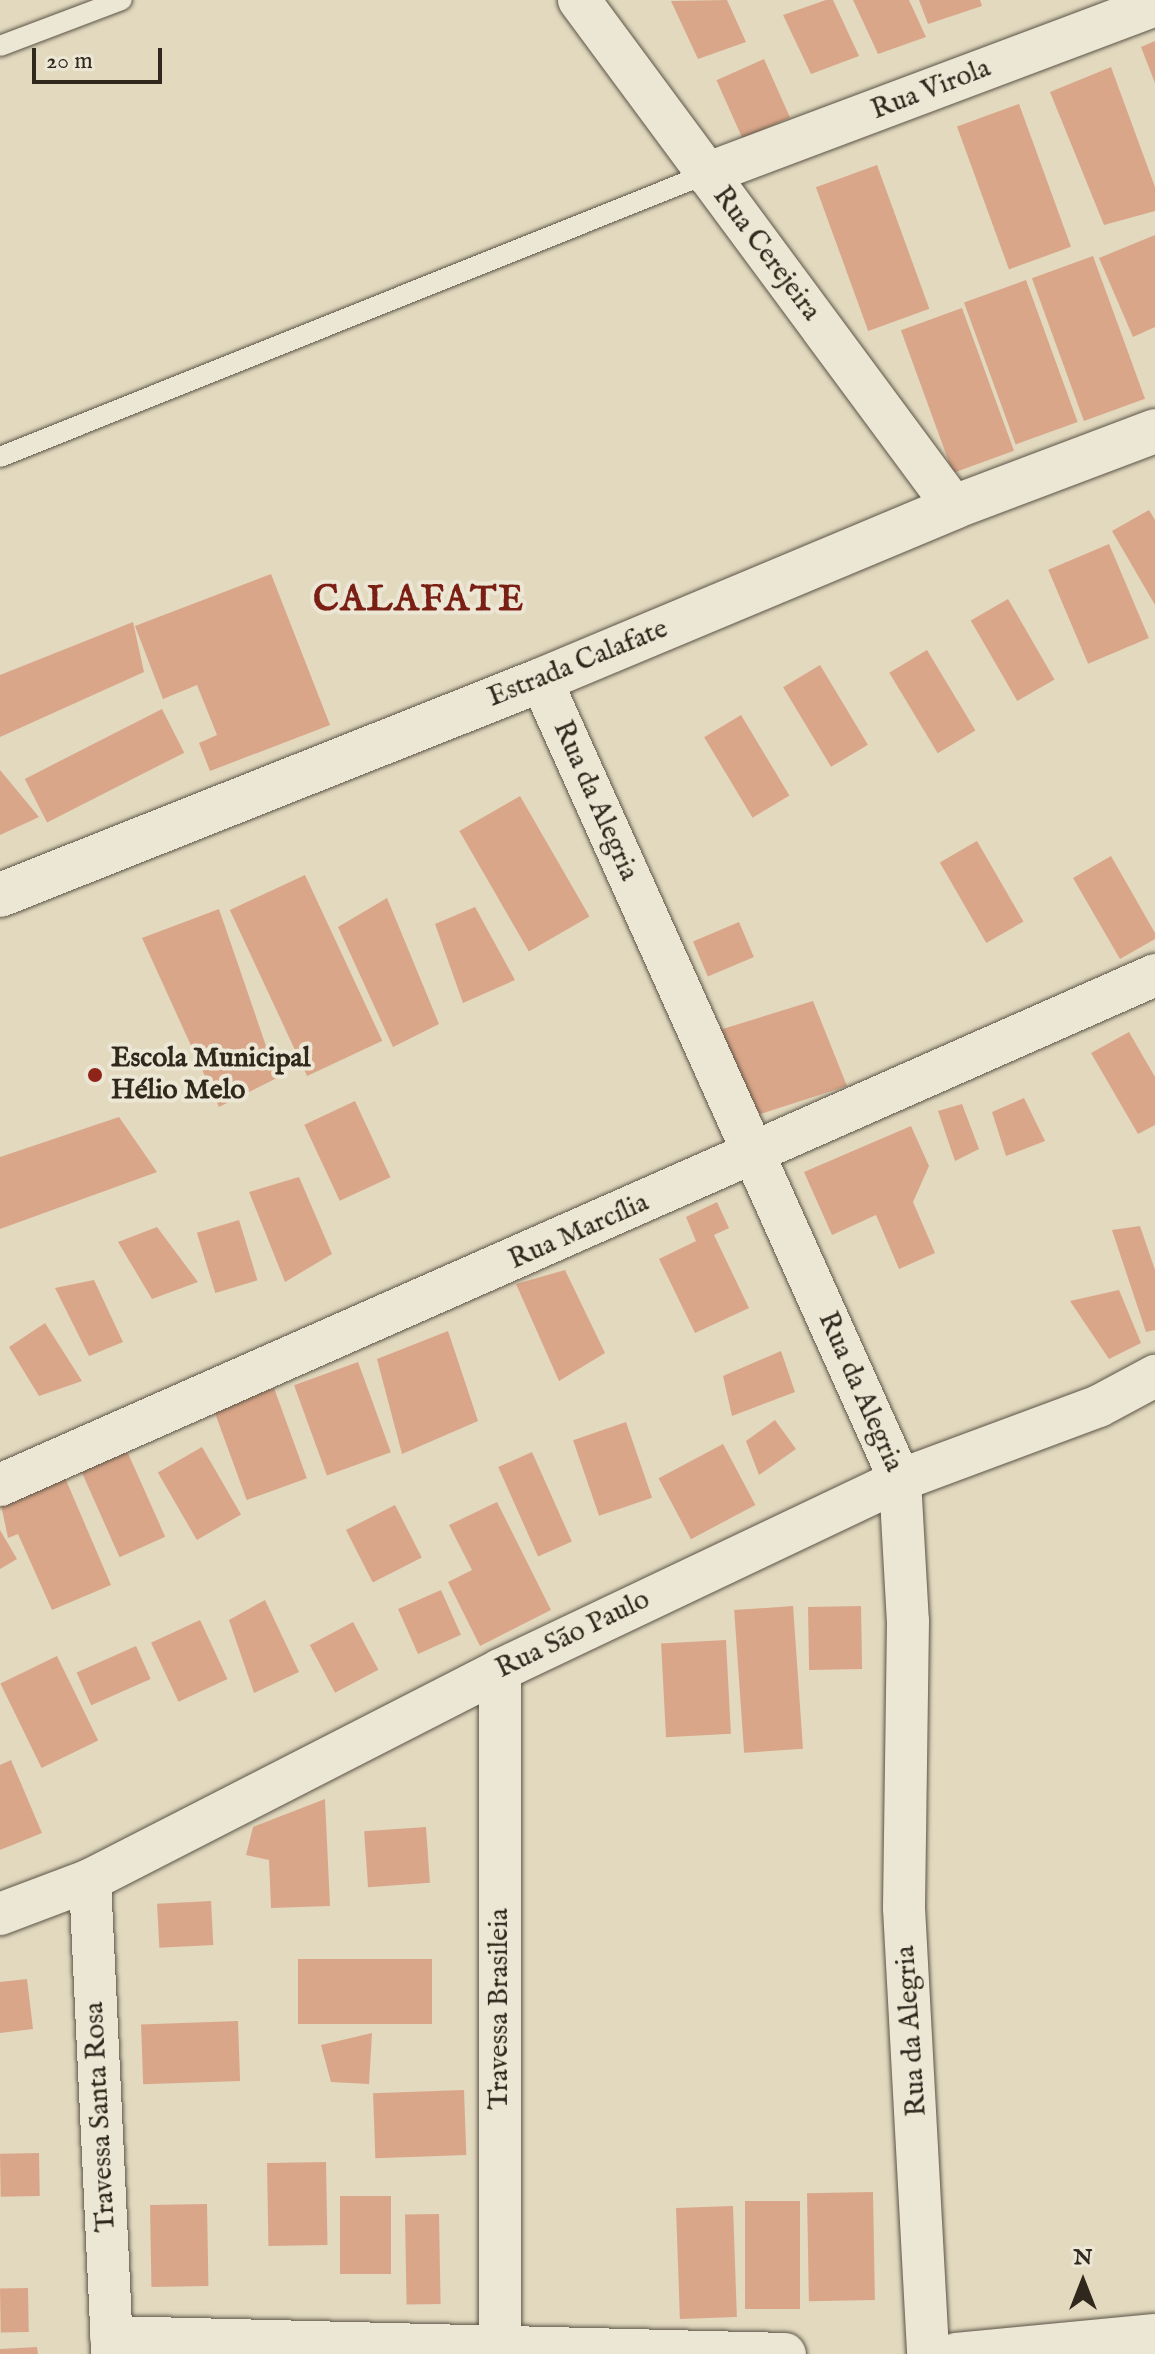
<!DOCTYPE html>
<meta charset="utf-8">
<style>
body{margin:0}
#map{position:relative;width:1155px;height:2354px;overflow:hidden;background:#e2d9bf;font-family:"IM FELL English",serif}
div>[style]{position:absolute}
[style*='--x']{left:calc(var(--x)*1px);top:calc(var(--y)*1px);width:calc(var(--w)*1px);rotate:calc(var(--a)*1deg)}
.building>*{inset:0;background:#daa689;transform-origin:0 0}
.roads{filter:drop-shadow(0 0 2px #5c5446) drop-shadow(0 0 2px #5c5446)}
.lane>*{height:20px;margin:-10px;padding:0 10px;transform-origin:10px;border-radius:10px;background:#ece6d5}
.street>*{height:42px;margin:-21px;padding:0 21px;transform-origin:21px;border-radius:21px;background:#ece6d5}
.secondary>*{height:44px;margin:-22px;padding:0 22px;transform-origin:22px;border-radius:22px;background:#ece6d5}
.dots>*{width:22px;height:22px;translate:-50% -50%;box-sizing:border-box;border:4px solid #ece6d5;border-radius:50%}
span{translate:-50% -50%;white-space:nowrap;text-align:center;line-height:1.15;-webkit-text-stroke:8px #ece6d5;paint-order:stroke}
.street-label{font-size:28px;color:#30281d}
.poi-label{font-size:28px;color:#30281d;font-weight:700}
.left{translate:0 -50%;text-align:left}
.district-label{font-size:36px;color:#7a1f14;font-weight:700;letter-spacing:2px}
.north{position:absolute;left:1043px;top:2242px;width:80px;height:80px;-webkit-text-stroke:6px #ece6d5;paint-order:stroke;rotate:0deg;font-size:22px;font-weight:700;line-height:32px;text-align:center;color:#30281d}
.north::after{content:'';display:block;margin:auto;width:28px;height:36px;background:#30281d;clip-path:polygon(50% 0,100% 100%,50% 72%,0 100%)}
.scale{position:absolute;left:32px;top:48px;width:130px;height:36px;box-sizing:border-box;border:4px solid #30281d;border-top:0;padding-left:10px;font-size:24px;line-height:28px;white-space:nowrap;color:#30281d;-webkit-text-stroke:6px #ece6d5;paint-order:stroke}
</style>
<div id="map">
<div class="building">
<i style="clip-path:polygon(727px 0,746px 42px,698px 59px,671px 1px)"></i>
<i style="clip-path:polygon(826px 0,833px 0,859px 56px,811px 74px,783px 15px)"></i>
<i style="clip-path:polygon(853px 0,909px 0,926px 37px,878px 54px)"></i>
<i style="clip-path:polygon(919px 0,980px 0,982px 6px,928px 24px)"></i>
<i style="clip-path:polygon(1155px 41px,1155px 83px,1141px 47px)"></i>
<i style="left:764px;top:59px;width:64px;height:52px;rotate:66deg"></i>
<i style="clip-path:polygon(1111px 67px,1155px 187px,1155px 211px,1104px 225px,1050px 92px)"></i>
<i style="left:1019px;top:104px;width:152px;height:66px;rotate:70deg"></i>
<i style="left:877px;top:165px;width:153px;height:65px;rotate:70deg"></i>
<i style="clip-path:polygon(1155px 235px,1155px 327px,1133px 337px,1099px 258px)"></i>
<i style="left:1093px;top:256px;width:152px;height:65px;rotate:70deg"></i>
<i style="left:1026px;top:280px;width:151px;height:66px;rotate:70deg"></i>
<i style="left:962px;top:308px;width:152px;height:65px;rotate:70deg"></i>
<i style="clip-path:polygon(1149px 510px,1155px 520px,1155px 605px,1112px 531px)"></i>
<i style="left:1109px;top:544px;width:102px;height:66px;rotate:67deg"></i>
<i style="clip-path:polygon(271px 574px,330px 725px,210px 771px,199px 743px,217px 735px,197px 685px,163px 699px,135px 626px)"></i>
<i style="left:1008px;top:599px;width:93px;height:43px;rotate:60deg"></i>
<i style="clip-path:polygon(133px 622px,144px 672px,0 737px,0 675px)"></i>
<i style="left:927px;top:650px;width:94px;height:44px;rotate:59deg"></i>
<i style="left:820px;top:665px;width:93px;height:43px;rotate:59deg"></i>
<i style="left:162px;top:709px;width:49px;height:154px;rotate:63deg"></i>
<i style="left:741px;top:715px;width:94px;height:43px;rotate:59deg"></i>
<i style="clip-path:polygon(0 770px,39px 817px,0 835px)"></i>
<i style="left:520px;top:796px;width:139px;height:70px;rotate:60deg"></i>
<i style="left:977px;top:841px;width:93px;height:43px;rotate:60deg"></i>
<i style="clip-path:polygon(1111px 856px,1155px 933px,1155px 939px,1120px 959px,1073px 878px)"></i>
<i style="left:305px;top:875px;width:183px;height:83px;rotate:65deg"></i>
<i style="clip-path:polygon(387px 898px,439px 1024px,393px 1047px,338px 927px)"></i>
<i style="clip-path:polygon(475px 907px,515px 980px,463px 1003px,435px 924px)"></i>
<i style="clip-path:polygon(219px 909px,277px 1078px,219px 1107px,142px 938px)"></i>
<i style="left:739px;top:922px;width:38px;height:50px;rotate:67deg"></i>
<i style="clip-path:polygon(813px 1001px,847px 1086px,754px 1116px,713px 1032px)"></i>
<i style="clip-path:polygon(1129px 1032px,1155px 1077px,1155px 1125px,1138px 1134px,1091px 1053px)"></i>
<i style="clip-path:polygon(1024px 1098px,1045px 1141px,1006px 1156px,992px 1112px)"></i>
<i style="left:355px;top:1101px;width:84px;height:56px;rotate:65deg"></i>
<i style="clip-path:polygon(962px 1104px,979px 1149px,955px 1161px,938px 1111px)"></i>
<i style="clip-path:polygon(119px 1117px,157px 1172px,0 1229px,0 1157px)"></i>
<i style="clip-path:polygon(911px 1126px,929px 1166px,913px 1202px,935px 1253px,899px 1269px,876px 1215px,832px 1235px,804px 1172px)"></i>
<i style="clip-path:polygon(299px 1177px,332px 1254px,285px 1282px,249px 1192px)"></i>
<i style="clip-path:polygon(717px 1202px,729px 1228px,714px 1235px,749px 1308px,695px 1333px,659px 1259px,696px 1241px,686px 1217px)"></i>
<i style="left:239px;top:1220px;width:63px;height:44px;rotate:73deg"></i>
<i style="clip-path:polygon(1140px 1226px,1155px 1270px,1155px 1330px,1146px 1332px,1112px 1230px)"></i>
<i style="clip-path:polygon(157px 1227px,198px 1282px,152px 1299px,118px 1242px)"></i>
<i style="clip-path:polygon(565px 1270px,605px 1353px,559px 1381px,516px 1284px)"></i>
<i style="clip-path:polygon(94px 1280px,123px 1342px,89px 1356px,55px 1288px)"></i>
<i style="clip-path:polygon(1119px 1290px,1141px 1343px,1109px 1359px,1070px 1301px)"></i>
<i style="clip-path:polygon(45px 1323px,82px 1381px,39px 1396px,9px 1347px)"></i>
<i style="clip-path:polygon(448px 1331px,478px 1421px,402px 1454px,377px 1359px)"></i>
<i style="clip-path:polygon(781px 1351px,795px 1392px,732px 1416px,723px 1376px)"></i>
<i style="left:358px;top:1362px;width:96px;height:68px;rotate:70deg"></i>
<i style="left:274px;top:1388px;width:96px;height:64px;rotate:70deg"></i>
<i style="clip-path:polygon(775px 1420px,796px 1449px,759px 1475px,746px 1441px)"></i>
<i style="left:626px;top:1422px;width:80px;height:56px;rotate:71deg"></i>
<i style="left:723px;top:1444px;width:69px;height:73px;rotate:62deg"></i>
<i style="left:202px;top:1447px;width:78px;height:51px;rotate:60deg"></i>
<i style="left:127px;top:1451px;width:94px;height:50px;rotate:66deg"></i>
<i style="left:532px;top:1452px;width:98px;height:37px;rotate:66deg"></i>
<i style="clip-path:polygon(63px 1473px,111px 1585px,52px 1610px,18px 1534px,8px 1538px,0 1500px)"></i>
<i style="clip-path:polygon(497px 1502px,551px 1610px,480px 1646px,448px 1582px,472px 1570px,449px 1525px)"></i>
<i style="left:395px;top:1505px;width:59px;height:55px;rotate:63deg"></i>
<i style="clip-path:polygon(0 1530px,17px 1559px,0 1569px)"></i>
<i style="left:441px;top:1590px;width:49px;height:47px;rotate:66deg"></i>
<i style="clip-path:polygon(265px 1600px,299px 1672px,254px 1693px,229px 1620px)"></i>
<i style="left:793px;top:1606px;width:143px;height:59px;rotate:86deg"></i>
<i style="left:861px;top:1606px;width:63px;height:53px;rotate:89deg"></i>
<i style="left:200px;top:1620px;width:65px;height:54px;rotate:65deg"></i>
<i style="left:353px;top:1622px;width:54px;height:49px;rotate:62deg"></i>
<i style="left:726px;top:1640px;width:94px;height:65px;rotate:87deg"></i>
<i style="left:136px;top:1646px;width:36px;height:65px;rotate:66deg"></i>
<i style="left:57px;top:1656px;width:94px;height:63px;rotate:64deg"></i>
<i style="clip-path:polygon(11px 1760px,42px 1833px,0 1850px,0 1765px)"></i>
<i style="clip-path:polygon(325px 1799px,330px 1906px,271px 1908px,269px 1860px,246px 1855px,253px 1827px)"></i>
<i style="left:426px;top:1827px;width:56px;height:62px;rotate:86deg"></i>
<i style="left:211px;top:1901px;width:44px;height:54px;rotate:87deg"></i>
<i style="left:298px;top:1959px;width:134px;height:65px"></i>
<i style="clip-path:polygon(27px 1979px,33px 2029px,0 2033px,0 1982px)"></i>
<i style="left:238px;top:2021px;width:60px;height:97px;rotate:88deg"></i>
<i style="clip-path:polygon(372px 2033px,369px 2084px,331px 2082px,321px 2045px)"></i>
<i style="left:464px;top:2090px;width:65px;height:91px;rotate:88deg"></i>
<i style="left:39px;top:2153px;width:43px;height:39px;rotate:89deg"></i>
<i style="left:326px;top:2162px;width:83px;height:59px;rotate:89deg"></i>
<i style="left:873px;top:2192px;width:108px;height:66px;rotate:89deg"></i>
<i style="left:391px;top:2196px;width:78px;height:51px;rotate:90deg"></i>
<i style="left:745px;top:2201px;width:55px;height:108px"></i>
<i style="left:207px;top:2204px;width:82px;height:57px;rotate:89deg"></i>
<i style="left:733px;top:2206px;width:111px;height:57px;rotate:88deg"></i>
<i style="left:439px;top:2214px;width:90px;height:34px;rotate:89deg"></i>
<i style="left:28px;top:2288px;width:44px;height:28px;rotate:89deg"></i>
<i style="clip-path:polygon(37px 2347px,38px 2354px,0 2354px,0 2349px)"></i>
</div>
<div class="roads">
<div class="lane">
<i style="--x:0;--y:46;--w:130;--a:-20.7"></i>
<i style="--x:0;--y:457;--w:761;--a:-21.84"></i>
</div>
<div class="street">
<i style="--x:579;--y:0;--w:631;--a:53.51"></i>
<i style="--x:706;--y:174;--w:480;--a:-20.6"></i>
<i style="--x:541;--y:680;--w:877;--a:65.83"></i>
<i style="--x:900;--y:1480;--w:141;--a:86.8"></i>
<i style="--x:908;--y:1621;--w:287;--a:90.8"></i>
<i style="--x:904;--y:1908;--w:447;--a:86.9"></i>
<i style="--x:0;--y:1485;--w:1263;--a:-23.82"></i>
<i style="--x:500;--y:1670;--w:679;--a:90"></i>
<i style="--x:90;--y:1880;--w:475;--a:87.3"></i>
<i style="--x:0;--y:1914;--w:96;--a:-20.7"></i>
<i style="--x:90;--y:1880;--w:461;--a:-27.1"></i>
<i style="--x:500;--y:1670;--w:443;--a:-25.4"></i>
<i style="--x:900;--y:1480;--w:212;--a:-20.4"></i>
<i style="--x:1099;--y:1406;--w:64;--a:-28.2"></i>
<i style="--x:111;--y:2337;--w:674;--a:1.44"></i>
<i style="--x:956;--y:2354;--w:200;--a:-5.5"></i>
</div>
<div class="secondary">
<i style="--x:0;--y:895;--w:582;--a:-21.67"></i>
<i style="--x:541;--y:680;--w:448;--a:-22.7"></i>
<i style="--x:954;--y:507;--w:215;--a:-20.7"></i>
</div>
</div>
<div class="dots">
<i style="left:95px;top:1075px;background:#8f2418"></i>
</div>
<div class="street-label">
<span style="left:931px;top:90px;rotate:-21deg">Rua Virola</span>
<span style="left:766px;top:254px;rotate:53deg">Rua Cerejeira</span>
<span style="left:578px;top:664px;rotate:-22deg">Estrada Calafate</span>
<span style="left:595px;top:801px;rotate:66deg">Rua da Alegria</span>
<span style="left:579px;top:1232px;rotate:-24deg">Rua Marcília</span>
<span style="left:860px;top:1392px;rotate:66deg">Rua da Alegria</span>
<span style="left:573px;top:1635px;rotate:-26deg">Rua São Paulo</span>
<span style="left:500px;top:2009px;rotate:-90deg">Travessa Brasileia</span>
<span style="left:912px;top:2031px;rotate:-94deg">Rua da Alegria</span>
<span style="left:101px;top:2117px;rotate:-93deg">Travessa Santa Rosa</span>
</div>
<div class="poi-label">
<span class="left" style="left:111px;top:1075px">Escola Municipal<br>Hélio Melo</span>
</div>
<div class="district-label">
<span style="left:419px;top:601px">CALAFATE</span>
</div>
<div class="north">N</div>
<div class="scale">20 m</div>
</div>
